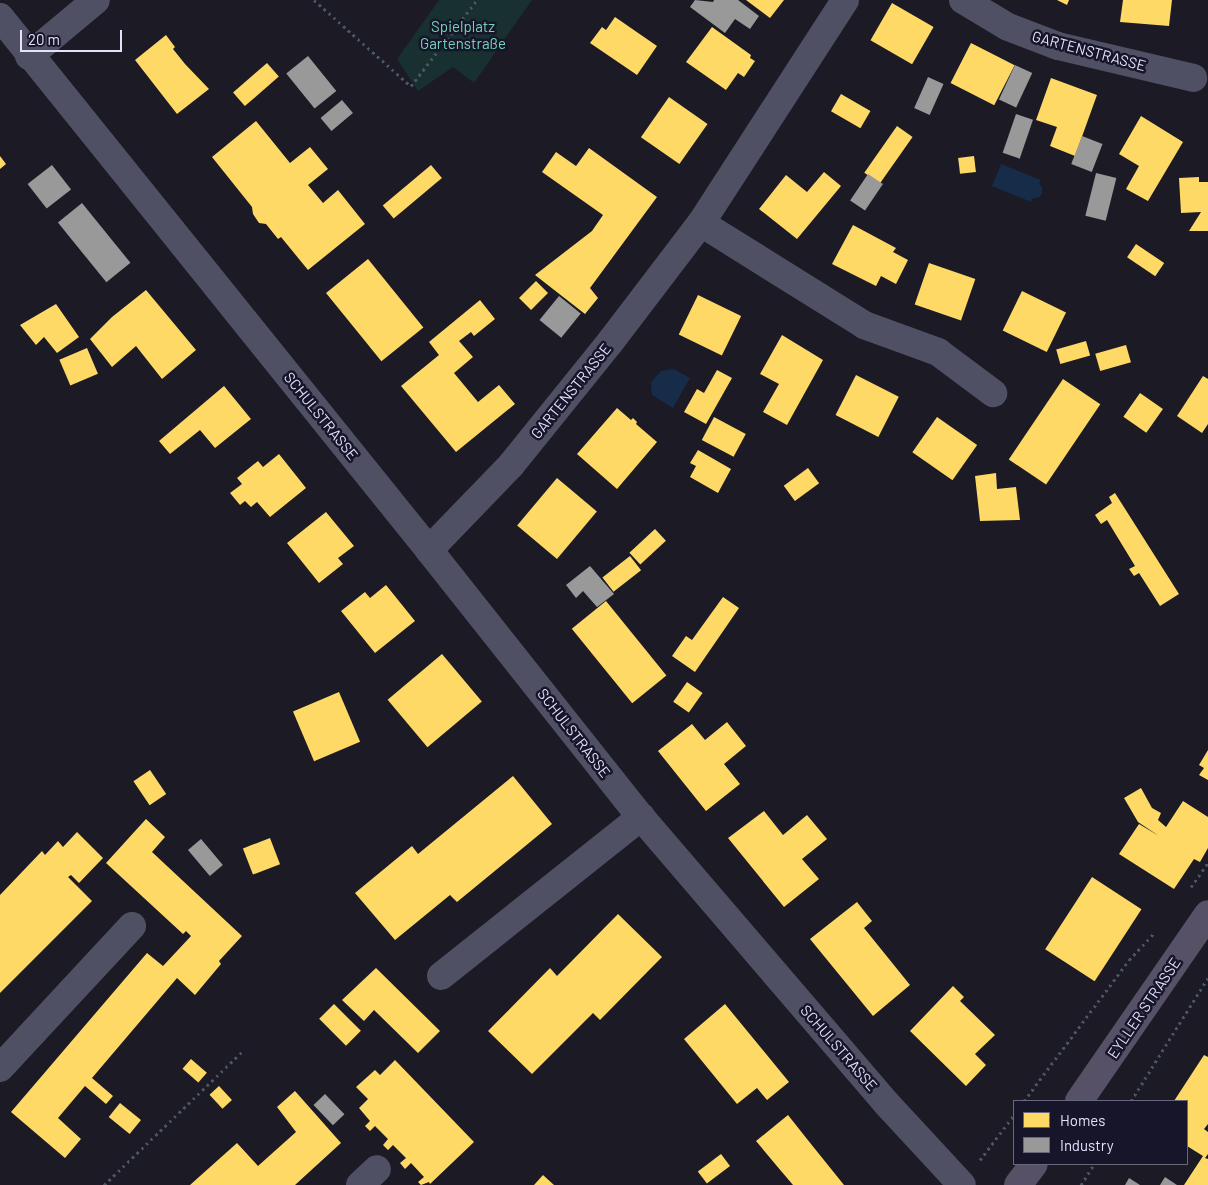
<!DOCTYPE html>
<meta charset="utf-8">
<style>
body{margin:0}
#map{position:relative;width:1208px;height:1185px;overflow:hidden;background:#1b1a25;font-family:Barlow,sans-serif}
div>[style]{position:absolute}
[style*='--x']{left:calc(var(--x)*1px);top:calc(var(--y)*1px);width:calc(var(--w)*1px);rotate:calc(var(--a)*1deg)}
.green>*{inset:0;background:#18302f}
.water>*{inset:0;background:#162c49}
.homes>*{inset:0;background:#ffd966;transform-origin:0 0}
.industry>*{inset:0;background:#999;transform-origin:0 0}
.path>*{height:3px;margin-top:-1.5px;transform-origin:0;background:repeating-linear-gradient(90deg,#4a5661 0 2.5px,transparent 0 6.5px)}
.minor>*{height:28px;margin:-14px;padding:0 14px;transform-origin:14px;border-radius:14px;background:#505065}
.major>*{height:28px;margin:-14px;padding:0 14px;transform-origin:14px;border-radius:14px;background:#575168}
span{translate:-50% -50%;white-space:nowrap;text-align:center;line-height:1.15;-webkit-text-stroke:5px #17152a;paint-order:stroke}
.park-label{font-size:15px;color:#73d5b8}
.street-label{font-size:15px;color:#e3e1fc}
.legend{position:absolute;left:1013px;top:1100px;width:175px;height:65px;box-sizing:border-box;background:#17152a;border:1px solid #69677e;margin:0;padding:6px 9px;list-style:none;font-size:15px;color:#e3e1fc}
.legend li{display:flex;align-items:center;gap:10px;height:25px}
.legend b{width:25px;border:1px solid #69677e}
.scale{position:absolute;left:20px;top:30px;width:102px;height:22px;box-sizing:border-box;border:2px solid #e3e1fc;border-top:0;padding-left:6px;font-size:15px;line-height:18px;white-space:nowrap;color:#e3e1fc;-webkit-text-stroke:4px #17152a;paint-order:stroke}
</style>
<div id="map">
<div class="green">
<i style="clip-path:polygon(439px 0,532px 0,474px 83px,453px 67px,418px 91px,397px 59px)"></i>
</div>
<div class="water">
<i style="clip-path:polygon(1001px 164px,1041px 180px,1039px 184px,1042px 187px,1042px 194px,1039px 197px,1032px 199px,1031px 202px,992px 186px)"></i>
<i style="clip-path:polygon(674px 369px,690px 378px,673px 408px,652px 395px,651px 382px,661px 371px)"></i>
</div>
<div class="homes">
<i style="clip-path:polygon(746px 0,784px 0,770px 18px)"></i>
<i style="clip-path:polygon(1057px 0,1069px 0,1067px 5px)"></i>
<i style="clip-path:polygon(1123px 0,1172px 0,1169px 26px,1120px 22px)"></i>
<i style="left:892px;top:3px;width:48px;height:43px;rotate:30deg"></i>
<i style="clip-path:polygon(615px 17px,657px 46px,637px 75px,590px 43px,602px 27px,606px 30px)"></i>
<i style="clip-path:polygon(712px 27px,751px 55px,750px 58px,755px 61px,744px 77px,738px 73px,726px 90px,686px 62px)"></i>
<i style="clip-path:polygon(166px 35px,175px 47px,173px 49px,185px 64px,209px 89px,177px 114px,135px 60px)"></i>
<i style="left:971px;top:43px;width:49px;height:45px;rotate:27deg"></i>
<i style="left:267px;top:63px;width:18px;height:45px;rotate:49deg"></i>
<i style="clip-path:polygon(1051px 78px,1097px 95px,1075px 156px,1050px 146px,1057px 127px,1036px 120px)"></i>
<i style="left:841px;top:94px;width:34px;height:20px;rotate:30deg"></i>
<i style="left:669px;top:97px;width:47px;height:49px;rotate:35deg"></i>
<i style="clip-path:polygon(1141px 116px,1183px 142px,1148px 201px,1126px 189px,1139px 166px,1119px 154px)"></i>
<i style="clip-path:polygon(256px 121px,290px 163px,310px 147px,328px 169px,308px 185px,323px 203px,338px 190px,365px 224px,308px 270px,281px 237px,278px 239px,266px 224px,259px 223px,253px 214px,252px 207px,212px 157px)"></i>
<i style="left:897px;top:126px;width:19px;height:57px;rotate:35deg"></i>
<i style="clip-path:polygon(589px 148px,657px 197px,590px 288px,598px 298px,585px 314px,535px 275px,592px 231px,603px 215px,542px 172px,556px 152px,576px 166px)"></i>
<i style="clip-path:polygon(0 156px,6px 164px,0 169px)"></i>
<i style="left:974px;top:156px;width:16px;height:16px;rotate:83deg"></i>
<i style="left:431px;top:165px;width:17px;height:63px;rotate:50deg"></i>
<i style="clip-path:polygon(824px 172px,841px 186px,797px 239px,759px 209px,786px 175px,807px 192px)"></i>
<i style="clip-path:polygon(1199px 177px,1199px 182px,1208px 182px,1208px 231px,1189px 231px,1201px 212px,1181px 213px,1179px 178px)"></i>
<i style="clip-path:polygon(853px 225px,896px 248px,893px 252px,908px 260px,896px 284px,881px 276px,876px 286px,832px 264px)"></i>
<i style="left:1136px;top:244px;width:34px;height:16px;rotate:34deg"></i>
<i style="left:368px;top:259px;width:88px;height:54px;rotate:51deg"></i>
<i style="left:929px;top:263px;width:49px;height:44px;rotate:19deg"></i>
<i style="left:536px;top:281px;width:17px;height:24px;rotate:45deg"></i>
<i style="clip-path:polygon(146px 290px,196px 350px,162px 379px,136px 346px,112px 367px,90px 339px,112px 317px)"></i>
<i style="left:1022px;top:291px;width:49px;height:44px;rotate:26deg"></i>
<i style="left:698px;top:295px;width:48px;height:44px;rotate:26deg"></i>
<i style="clip-path:polygon(480px 300px,495px 319px,474px 336px,471px 332px,459px 341px,473px 357px,454px 373px,478px 402px,499px 385px,515px 404px,456px 452px,401px 386px,439px 355px,429px 342px)"></i>
<i style="clip-path:polygon(56px 304px,79px 337px,57px 353px,44px 337px,36px 345px,20px 325px)"></i>
<i style="clip-path:polygon(782px 335px,823px 360px,787px 425px,763px 412px,779px 384px,760px 374px)"></i>
<i style="left:1086px;top:341px;width:15px;height:31px;rotate:74deg"></i>
<i style="left:1126px;top:345px;width:18px;height:32px;rotate:74deg"></i>
<i style="left:87px;top:348px;width:28px;height:30px;rotate:67deg"></i>
<i style="clip-path:polygon(717px 370px,732px 378px,706px 424px,684px 412px,697px 389px,704px 393px)"></i>
<i style="left:856px;top:375px;width:48px;height:45px;rotate:27deg"></i>
<i style="clip-path:polygon(1203px 376px,1208px 379px,1208px 424px,1202px 433px,1177px 416px)"></i>
<i style="left:1063px;top:379px;width:45px;height:97px;rotate:34deg"></i>
<i style="clip-path:polygon(224px 386px,251px 419px,215px 448px,200px 430px,170px 454px,159px 441px)"></i>
<i style="left:1140px;top:393px;width:28px;height:29px;rotate:35deg"></i>
<i style="clip-path:polygon(617px 408px,631px 420px,633px 418px,637px 422px,636px 424px,657px 442px,617px 489px,577px 454px)"></i>
<i style="left:714px;top:417px;width:36px;height:26px;rotate:28deg"></i>
<i style="left:937px;top:417px;width:49px;height:43px;rotate:35deg"></i>
<i style="clip-path:polygon(698px 450px,731px 469px,718px 493px,690px 477px,696px 466px,690px 463px)"></i>
<i style="clip-path:polygon(279px 454px,306px 488px,270px 517px,257px 502px,251px 507px,245px 501px,240px 505px,230px 493px,242px 484px,237px 478px,258px 461px,263px 467px)"></i>
<i style="left:808px;top:468px;width:19px;height:30px;rotate:54deg"></i>
<i style="clip-path:polygon(996px 473px,997px 489px,1016px 487px,1020px 520px,980px 521px,975px 476px)"></i>
<i style="left:557px;top:478px;width:52px;height:62px;rotate:40deg"></i>
<i style="clip-path:polygon(1115px 493px,1179px 594px,1160px 606px,1139px 573px,1134px 576px,1129px 569px,1135px 566px,1107px 520px,1101px 524px,1095px 515px,1112px 503px,1109px 497px)"></i>
<i style="clip-path:polygon(326px 512px,354px 546px,338px 558px,343px 564px,319px 583px,287px 543px)"></i>
<i style="left:655px;top:529px;width:16px;height:35px;rotate:47deg"></i>
<i style="left:630px;top:556px;width:18px;height:35px;rotate:52deg"></i>
<i style="clip-path:polygon(386px 585px,415px 621px,375px 653px,341px 611px,365px 592px,370px 598px)"></i>
<i style="clip-path:polygon(723px 597px,739px 608px,695px 672px,672px 656px,686px 636px,692px 640px)"></i>
<i style="left:606px;top:601px;width:96px;height:44px;rotate:51deg"></i>
<i style="left:442px;top:654px;width:62px;height:71px;rotate:50deg"></i>
<i style="left:687px;top:682px;width:19px;height:24px;rotate:35deg"></i>
<i style="left:339px;top:692px;width:54px;height:50px;rotate:67deg"></i>
<i style="clip-path:polygon(727px 722px,746px 746px,724px 764px,740px 784px,706px 811px,658px 751px,692px 724px,705px 740px)"></i>
<i style="clip-path:polygon(1208px 750px,1208px 780px,1199px 775px,1204px 768px,1199px 765px)"></i>
<i style="left:150px;top:770px;width:29px;height:20px;rotate:56deg"></i>
<i style="clip-path:polygon(513px 776px,552px 824px,457px 902px,450px 895px,395px 940px,355px 893px,412px 846px,418px 854px)"></i>
<i style="clip-path:polygon(1141px 788px,1152px 808px,1161px 813px,1158px 820px,1166px 827px,1183px 801px,1208px 817px,1208px 848px,1200px 862px,1194px 859px,1174px 889px,1119px 854px,1139px 824px,1159px 836px,1138px 822px,1124px 798px)"></i>
<i style="clip-path:polygon(764px 811px,783px 835px,807px 815px,827px 839px,802px 859px,819px 879px,784px 907px,728px 838px)"></i>
<i style="clip-path:polygon(146px 819px,165px 837px,152px 852px,242px 936px,219px 961px,221px 964px,195px 995px,177px 978px,92px 1078px,113px 1096px,106px 1104px,85px 1086px,58px 1118px,81px 1139px,65px 1158px,11px 1112px,147px 953px,163px 966px,191px 936px,186px 931px,183px 934px,106px 863px)"></i>
<i style="clip-path:polygon(77px 832px,103px 858px,79px 883px,71px 875px,68px 877px,92px 901px,0 993px,0 895px,42px 851px,45px 855px,58px 841px,63px 847px)"></i>
<i style="left:270px;top:838px;width:28px;height:29px;rotate:69deg"></i>
<i style="left:1092px;top:877px;width:59px;height:86px;rotate:33deg"></i>
<i style="clip-path:polygon(857px 902px,872px 921px,864px 928px,910px 985px,873px 1016px,810px 939px)"></i>
<i style="clip-path:polygon(618px 914px,662px 957px,600px 1020px,593px 1013px,532px 1074px,488px 1031px,550px 968px,557px 976px)"></i>
<i style="clip-path:polygon(376px 968px,440px 1031px,418px 1053px,374px 1010px,364px 1021px,342px 1000px)"></i>
<i style="clip-path:polygon(953px 986px,964px 997px,960px 1001px,995px 1035px,975px 1054px,986px 1065px,966px 1086px,910px 1031px)"></i>
<i style="left:334px;top:1004px;width:38px;height:21px;rotate:45deg"></i>
<i style="clip-path:polygon(725px 1004px,789px 1082px,767px 1100px,757px 1088px,737px 1104px,684px 1039px)"></i>
<i style="clip-path:polygon(1204px 1055px,1208px 1057px,1208px 1124px,1204px 1129px,1208px 1132px,1208px 1154px,1205px 1158px,1208px 1159px,1208px 1185px,1184px 1185px,1203px 1156px,1187px 1146px,1187px 1101px,1174px 1101px)"></i>
<i style="left:191px;top:1059px;width:21px;height:13px;rotate:41deg"></i>
<i style="clip-path:polygon(395px 1060px,474px 1142px,430px 1184px,429px 1182px,421px 1185px,418px 1182px,424px 1177px,411px 1163px,405px 1169px,400px 1163px,406px 1158px,393px 1145px,388px 1150px,383px 1145px,388px 1139px,375px 1126px,370px 1131px,365px 1126px,370px 1121px,359px 1108px,368px 1099px,356px 1087px,375px 1070px,380px 1075px)"></i>
<i style="left:219px;top:1086px;width:19px;height:13px;rotate:47deg"></i>
<i style="clip-path:polygon(295px 1091px,341px 1143px,295px 1185px,190px 1185px,237px 1143px,258px 1166px,296px 1132px,277px 1107px)"></i>
<i style="left:120px;top:1103px;width:27px;height:18px;rotate:39deg"></i>
<i style="clip-path:polygon(788px 1115px,807px 1139px,844px 1185px,793px 1185px,776px 1165px,756px 1141px)"></i>
<i style="left:721px;top:1154px;width:15px;height:29px;rotate:53deg"></i>
<i style="clip-path:polygon(543px 1175px,554px 1185px,534px 1185px)"></i>
</div>
<div class="industry">
<i style="clip-path:polygon(695px 0,713px 2px,714px 0,738px 0,759px 16px,750px 29px,735px 19px,725px 33px,690px 7px)"></i>
<i style="left:308px;top:56px;width:45px;height:28px;rotate:51deg"></i>
<i style="left:1015px;top:65px;width:19px;height:38px;rotate:25deg"></i>
<i style="left:928px;top:77px;width:17px;height:34px;rotate:24deg"></i>
<i style="left:342px;top:100px;width:17px;height:28px;rotate:50deg"></i>
<i style="left:1016px;top:114px;width:18px;height:41px;rotate:19deg"></i>
<i style="left:1082px;top:136px;width:22px;height:30px;rotate:21deg"></i>
<i style="left:52px;top:165px;width:31px;height:31px;rotate:52deg"></i>
<i style="left:1096px;top:173px;width:21px;height:44px;rotate:14deg"></i>
<i style="left:868px;top:174px;width:18px;height:32px;rotate:34deg"></i>
<i style="left:82px;top:203px;width:77px;height:31px;rotate:51deg"></i>
<i style="left:559px;top:296px;width:28px;height:31px;rotate:39deg"></i>
<i style="clip-path:polygon(590px 566px,614px 594px,597px 607px,583px 591px,576px 598px,566px 585px)"></i>
<i style="left:201px;top:839px;width:34px;height:17px;rotate:50deg"></i>
<i style="left:325px;top:1094px;width:28px;height:16px;rotate:46deg"></i>
<i style="clip-path:polygon(1165px 1177px,1177px 1185px,1160px 1185px)"></i>
<i style="clip-path:polygon(1129px 1178px,1140px 1185px,1125px 1185px)"></i>
</div>
<div class="path">
<i style="--x:314;--y:0;--w:130;--a:41.6"></i>
<i style="--x:411;--y:86;--w:108;--a:-52.5"></i>
<i style="--x:1191;--y:887;--w:29;--a:-55"></i>
<i style="--x:1024;--y:1101;--w:176;--a:-53.3"></i>
<i style="--x:1129;--y:960;--w:37;--a:-47"></i>
<i style="--x:1131;--y:1101;--w:145;--a:-58"></i>
<i style="--x:980;--y:1160;--w:56;--a:-52.9"></i>
<i style="--x:104;--y:1185;--w:194;--a:-44"></i>
<i style="--x:1081;--y:1185;--w:25;--a:-58"></i>
</div>
<div class="minor">
<i style="--x:963;--y:0;--w:52;--a:31"></i>
<i style="--x:1008;--y:27;--w:53;--a:20.8"></i>
<i style="--x:1058;--y:46;--w:139;--a:13.3"></i>
<i style="--x:0;--y:17;--w:684;--a:51.17"></i>
<i style="--x:429;--y:550;--w:341;--a:51.6"></i>
<i style="--x:641;--y:817;--w:378;--a:49.4"></i>
<i style="--x:887;--y:1104;--w:110;--a:47.2"></i>
<i style="--x:29;--y:56;--w:87;--a:-39.9"></i>
<i style="--x:701;--y:223;--w:192;--a:32"></i>
<i style="--x:864;--y:325;--w:79;--a:20"></i>
<i style="--x:938;--y:352;--w:69;--a:36.7"></i>
<i style="--x:429;--y:550;--w:118;--a:-46"></i>
<i style="--x:511;--y:465;--w:159;--a:-51.1"></i>
<i style="--x:611;--y:341;--w:148;--a:-52.7"></i>
<i style="--x:701;--y:223;--w:265;--a:-57.1"></i>
<i style="--x:441;--y:976;--w:256;--a:-38.5"></i>
<i style="--x:0;--y:1068;--w:194;--a:-47.1"></i>
<i style="--x:360;--y:1185;--w:23;--a:-43"></i>
</div>
<div class="major">
<i style="--x:1079;--y:1101;--w:227;--a:-55.4"></i>
<i style="--x:1018;--y:1185;--w:26;--a:-53"></i>
</div>
<div class="park-label">
<span style="left:463px;top:35px">Spielplatz<br>Gartenstraße</span>
</div>
<div class="street-label">
<span style="left:1089px;top:51px;rotate:15deg">GARTENSTRASSE</span>
<span style="left:571px;top:391px;rotate:-51deg">GARTENSTRASSE</span>
<span style="left:321px;top:416px;rotate:51deg">SCHULSTRASSE</span>
<span style="left:574px;top:733px;rotate:52deg">SCHULSTRASSE</span>
<span style="left:1144px;top:1008px;rotate:-56deg">EYLLER STRASSE</span>
<span style="left:839px;top:1048px;rotate:49deg">SCHULSTRASSE</span>
</div>
<ul class="legend">
<li><b style="height:14px;background:#ffd966"></b>Homes</li>
<li><b style="height:14px;background:#999"></b>Industry</li>
</ul>
<div class="scale">20 m</div>
</div>
